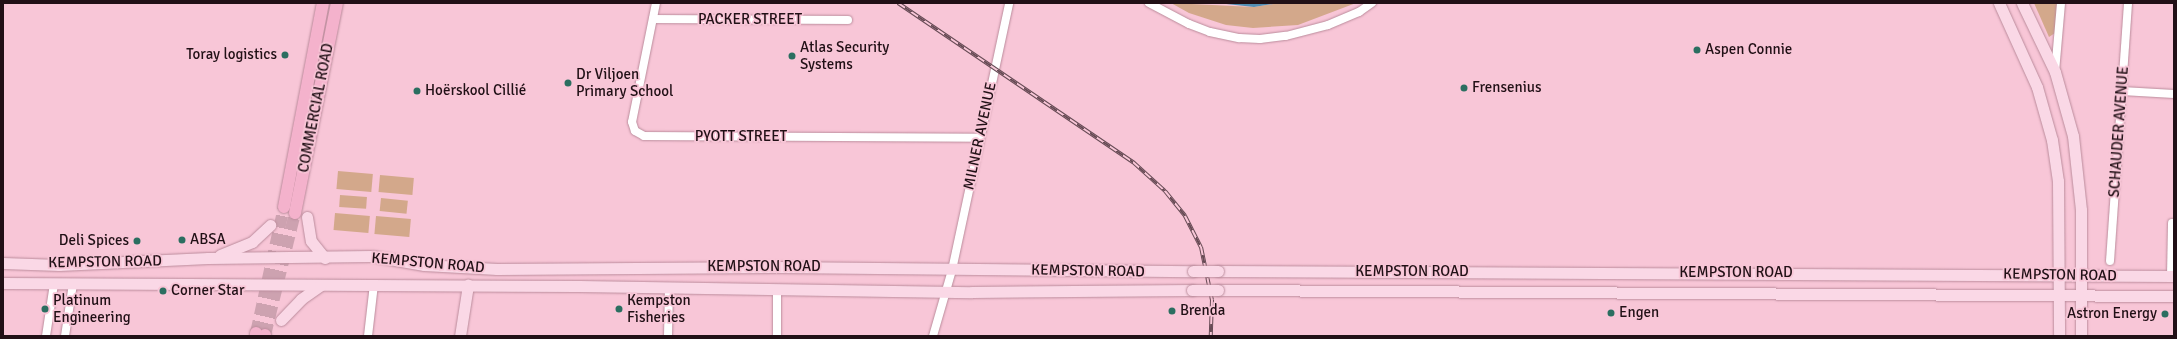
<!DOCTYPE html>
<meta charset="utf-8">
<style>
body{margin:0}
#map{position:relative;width:2177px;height:339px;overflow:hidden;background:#f8c6d7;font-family:Signika,sans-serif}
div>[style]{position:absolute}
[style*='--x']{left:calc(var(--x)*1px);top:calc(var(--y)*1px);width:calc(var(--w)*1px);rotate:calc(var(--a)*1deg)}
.green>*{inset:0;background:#d3a88b;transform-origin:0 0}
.water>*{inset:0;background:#518eb3}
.primary-tunnel>*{height:12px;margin-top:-6px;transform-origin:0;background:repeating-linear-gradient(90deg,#cda2b0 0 12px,transparent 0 18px)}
.roads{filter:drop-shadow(0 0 1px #bb8c9c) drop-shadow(0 0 1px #bb8c9c)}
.street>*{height:8px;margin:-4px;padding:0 4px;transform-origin:4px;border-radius:4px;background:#fff}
.secondary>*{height:11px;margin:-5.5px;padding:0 5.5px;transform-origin:5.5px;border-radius:5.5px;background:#fad8e6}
.primary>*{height:12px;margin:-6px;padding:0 6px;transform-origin:6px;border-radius:6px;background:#f4b2cc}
.rail>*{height:4px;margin-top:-2px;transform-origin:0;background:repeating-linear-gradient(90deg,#f8c6d7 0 8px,#674b55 0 16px);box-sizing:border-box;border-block:1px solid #674b55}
.bridges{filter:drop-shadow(0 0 1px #bb8c9c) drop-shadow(0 0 1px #bb8c9c)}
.secondary-bridge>*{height:11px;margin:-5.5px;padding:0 5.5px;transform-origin:5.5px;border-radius:5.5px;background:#fad8e6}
.dots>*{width:11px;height:11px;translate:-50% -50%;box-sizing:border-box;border:2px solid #f8c6d7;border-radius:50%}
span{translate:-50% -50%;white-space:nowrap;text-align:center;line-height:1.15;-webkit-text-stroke:3.5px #f8c6d7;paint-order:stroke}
.street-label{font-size:15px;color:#211016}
.poi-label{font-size:15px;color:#211016}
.left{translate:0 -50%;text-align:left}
.right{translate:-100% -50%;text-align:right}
.frame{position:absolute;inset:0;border:4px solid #211016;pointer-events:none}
</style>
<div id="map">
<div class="green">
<i style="clip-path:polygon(1171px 3px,1254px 7px,1279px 3px,1356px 3px,1298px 25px,1253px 28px,1226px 25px,1189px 13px)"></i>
<i style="clip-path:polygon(2034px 3px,2057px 3px,2055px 33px,2049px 37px)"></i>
<i style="left:338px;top:171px;width:35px;height:18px;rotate:5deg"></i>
<i style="left:380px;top:175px;width:34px;height:17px;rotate:5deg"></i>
<i style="left:340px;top:195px;width:27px;height:12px;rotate:4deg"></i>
<i style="left:381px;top:198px;width:27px;height:13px;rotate:6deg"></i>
<i style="left:335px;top:213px;width:35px;height:17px;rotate:5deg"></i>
<i style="left:376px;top:216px;width:35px;height:18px;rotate:5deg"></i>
</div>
<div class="water">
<i style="clip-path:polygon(1217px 3px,1279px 3px,1254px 7px)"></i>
</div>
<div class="primary-tunnel">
<i style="--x:256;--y:333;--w:129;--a:-77.5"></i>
<i style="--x:265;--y:335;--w:126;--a:-76.2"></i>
</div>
<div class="roads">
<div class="street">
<i style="--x:656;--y:3;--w:121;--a:101.4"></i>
<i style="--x:632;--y:122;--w:9;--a:72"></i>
<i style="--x:635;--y:131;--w:10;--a:29"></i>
<i style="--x:644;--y:136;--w:335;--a:0.3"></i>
<i style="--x:1149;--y:3;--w:45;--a:27.7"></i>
<i style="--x:1189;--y:24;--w:22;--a:21"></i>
<i style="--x:1210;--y:32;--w:30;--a:12"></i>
<i style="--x:1239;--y:38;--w:21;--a:3"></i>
<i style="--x:1260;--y:39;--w:26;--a:-7"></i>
<i style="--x:1286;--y:36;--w:43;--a:-14.7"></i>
<i style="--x:1328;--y:25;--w:34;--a:-23"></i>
<i style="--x:1359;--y:12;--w:16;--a:-35"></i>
<i style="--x:653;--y:19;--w:195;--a:0.3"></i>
<i style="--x:2055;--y:72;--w:69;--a:-85"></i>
<i style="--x:2122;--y:91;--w:52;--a:3.3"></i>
<i style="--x:2110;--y:261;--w:259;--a:-86"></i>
<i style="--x:2171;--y:276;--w:53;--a:-88.9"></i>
<i style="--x:46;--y:336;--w:53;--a:-81.3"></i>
<i style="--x:65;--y:336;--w:53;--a:-81.3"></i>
<i style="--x:368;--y:336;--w:52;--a:-83.4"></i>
<i style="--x:668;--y:336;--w:48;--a:-88.8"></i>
<i style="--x:777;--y:336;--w:47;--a:-90"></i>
<i style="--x:933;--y:336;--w:69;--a:-73.9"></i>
<i style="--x:952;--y:270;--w:273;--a:-77.9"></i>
</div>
<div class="secondary">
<i style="--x:1999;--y:3;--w:92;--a:65.7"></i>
<i style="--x:2037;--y:87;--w:55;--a:74.2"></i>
<i style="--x:2052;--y:140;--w:41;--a:81.7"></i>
<i style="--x:2058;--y:181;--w:155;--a:89.6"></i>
<i style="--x:2022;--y:3;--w:76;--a:64.4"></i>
<i style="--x:2055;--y:72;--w:66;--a:74.3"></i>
<i style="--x:2073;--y:136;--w:74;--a:83.8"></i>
<i style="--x:2081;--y:210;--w:126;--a:90"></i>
<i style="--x:307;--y:217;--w:24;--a:81"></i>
<i style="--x:311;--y:241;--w:22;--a:51"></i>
<i style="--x:220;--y:255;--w:35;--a:-22"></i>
<i style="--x:252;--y:242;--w:25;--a:-43"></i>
<i style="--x:3;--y:263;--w:56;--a:2"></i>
<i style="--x:59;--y:265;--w:149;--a:-2.7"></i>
<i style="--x:208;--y:258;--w:164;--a:-0.7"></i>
<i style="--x:372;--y:256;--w:53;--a:9.8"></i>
<i style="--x:424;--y:265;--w:73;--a:3.1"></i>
<i style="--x:497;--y:269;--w:280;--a:-0.4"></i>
<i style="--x:777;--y:267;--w:416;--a:0.6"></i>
<i style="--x:1218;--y:271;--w:956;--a:0.3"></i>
<i style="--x:3;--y:283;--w:576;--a:0.3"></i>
<i style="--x:579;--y:286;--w:393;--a:0.9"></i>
<i style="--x:972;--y:292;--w:220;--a:-0.5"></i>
<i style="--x:1218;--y:290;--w:956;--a:0.36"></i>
<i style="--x:281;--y:320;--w:29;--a:-46"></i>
<i style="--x:301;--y:299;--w:24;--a:-35"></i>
<i style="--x:460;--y:336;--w:52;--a:-81.1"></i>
</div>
<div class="primary">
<i style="--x:284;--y:207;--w:208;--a:-79.2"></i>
<i style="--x:295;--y:213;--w:214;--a:-78.7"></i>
<i style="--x:256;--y:336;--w:3;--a:-90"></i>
<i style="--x:265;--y:336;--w:1;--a:-90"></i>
</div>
</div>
<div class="rail">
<i style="--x:898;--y:3;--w:284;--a:34.1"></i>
<i style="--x:1133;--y:162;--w:43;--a:42.2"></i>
<i style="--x:1165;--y:191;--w:32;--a:51"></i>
<i style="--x:1185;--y:216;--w:35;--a:63"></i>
<i style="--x:1201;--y:247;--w:54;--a:78.3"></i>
<i style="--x:1212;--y:300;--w:36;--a:92"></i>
</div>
<div class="bridges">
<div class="secondary-bridge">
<i style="--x:1193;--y:271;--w:25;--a:0"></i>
<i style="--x:1192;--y:290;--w:26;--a:0"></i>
</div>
</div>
<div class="dots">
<i style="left:1697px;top:50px;background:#2b6e60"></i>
<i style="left:285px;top:55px;background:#2b6e60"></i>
<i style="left:792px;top:56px;background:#2b6e60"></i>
<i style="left:568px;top:83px;background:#2b6e60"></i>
<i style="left:1464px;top:88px;background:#2b6e60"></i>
<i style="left:417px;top:91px;background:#2b6e60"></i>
<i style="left:182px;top:240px;background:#2b6e60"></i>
<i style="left:137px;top:241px;background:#2b6e60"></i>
<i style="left:163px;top:291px;background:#2b6e60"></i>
<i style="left:45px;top:309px;background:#2b6e60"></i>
<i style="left:619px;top:309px;background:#2b6e60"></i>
<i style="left:1172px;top:311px;background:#2b6e60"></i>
<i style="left:1611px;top:313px;background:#2b6e60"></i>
<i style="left:2165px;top:314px;background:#2b6e60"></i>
</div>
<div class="street-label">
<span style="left:750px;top:20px">PACKER STREET</span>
<span style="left:316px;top:108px;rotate:-79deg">COMMERCIAL ROAD</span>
<span style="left:2119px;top:132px;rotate:-86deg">SCHAUDER AVENUE</span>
<span style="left:980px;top:136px;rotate:-78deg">MILNER AVENUE</span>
<span style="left:741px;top:137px">PYOTT STREET</span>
<span style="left:105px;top:262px;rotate:-1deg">KEMPSTON ROAD</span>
<span style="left:428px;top:263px;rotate:5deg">KEMPSTON ROAD</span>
<span style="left:764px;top:267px">KEMPSTON ROAD</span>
<span style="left:1088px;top:271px;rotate:1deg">KEMPSTON ROAD</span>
<span style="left:1412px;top:272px">KEMPSTON ROAD</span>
<span style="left:1736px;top:273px">KEMPSTON ROAD</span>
<span style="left:2060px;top:275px;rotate:1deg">KEMPSTON ROAD</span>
</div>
<div class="poi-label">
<span class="left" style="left:800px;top:56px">Atlas Security<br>Systems</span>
<span class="left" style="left:1705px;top:50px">Aspen Connie</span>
<span class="right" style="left:277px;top:55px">Toray logistics</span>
<span class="left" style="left:576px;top:83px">Dr Viljoen<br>Primary School</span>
<span class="left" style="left:1472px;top:88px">Frensenius</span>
<span class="left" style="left:425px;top:91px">Hoërskool Cillié</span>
<span class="left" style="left:190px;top:240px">ABSA</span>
<span class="right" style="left:129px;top:241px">Deli Spices</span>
<span class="left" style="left:171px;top:291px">Corner Star</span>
<span class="left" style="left:53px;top:309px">Platinum<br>Engineering</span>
<span class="left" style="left:627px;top:309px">Kempston<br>Fisheries</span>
<span class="left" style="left:1180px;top:311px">Brenda</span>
<span class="left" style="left:1619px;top:313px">Engen</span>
<span class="right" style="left:2157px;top:314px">Astron Energy</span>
</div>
<div class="frame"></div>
</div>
